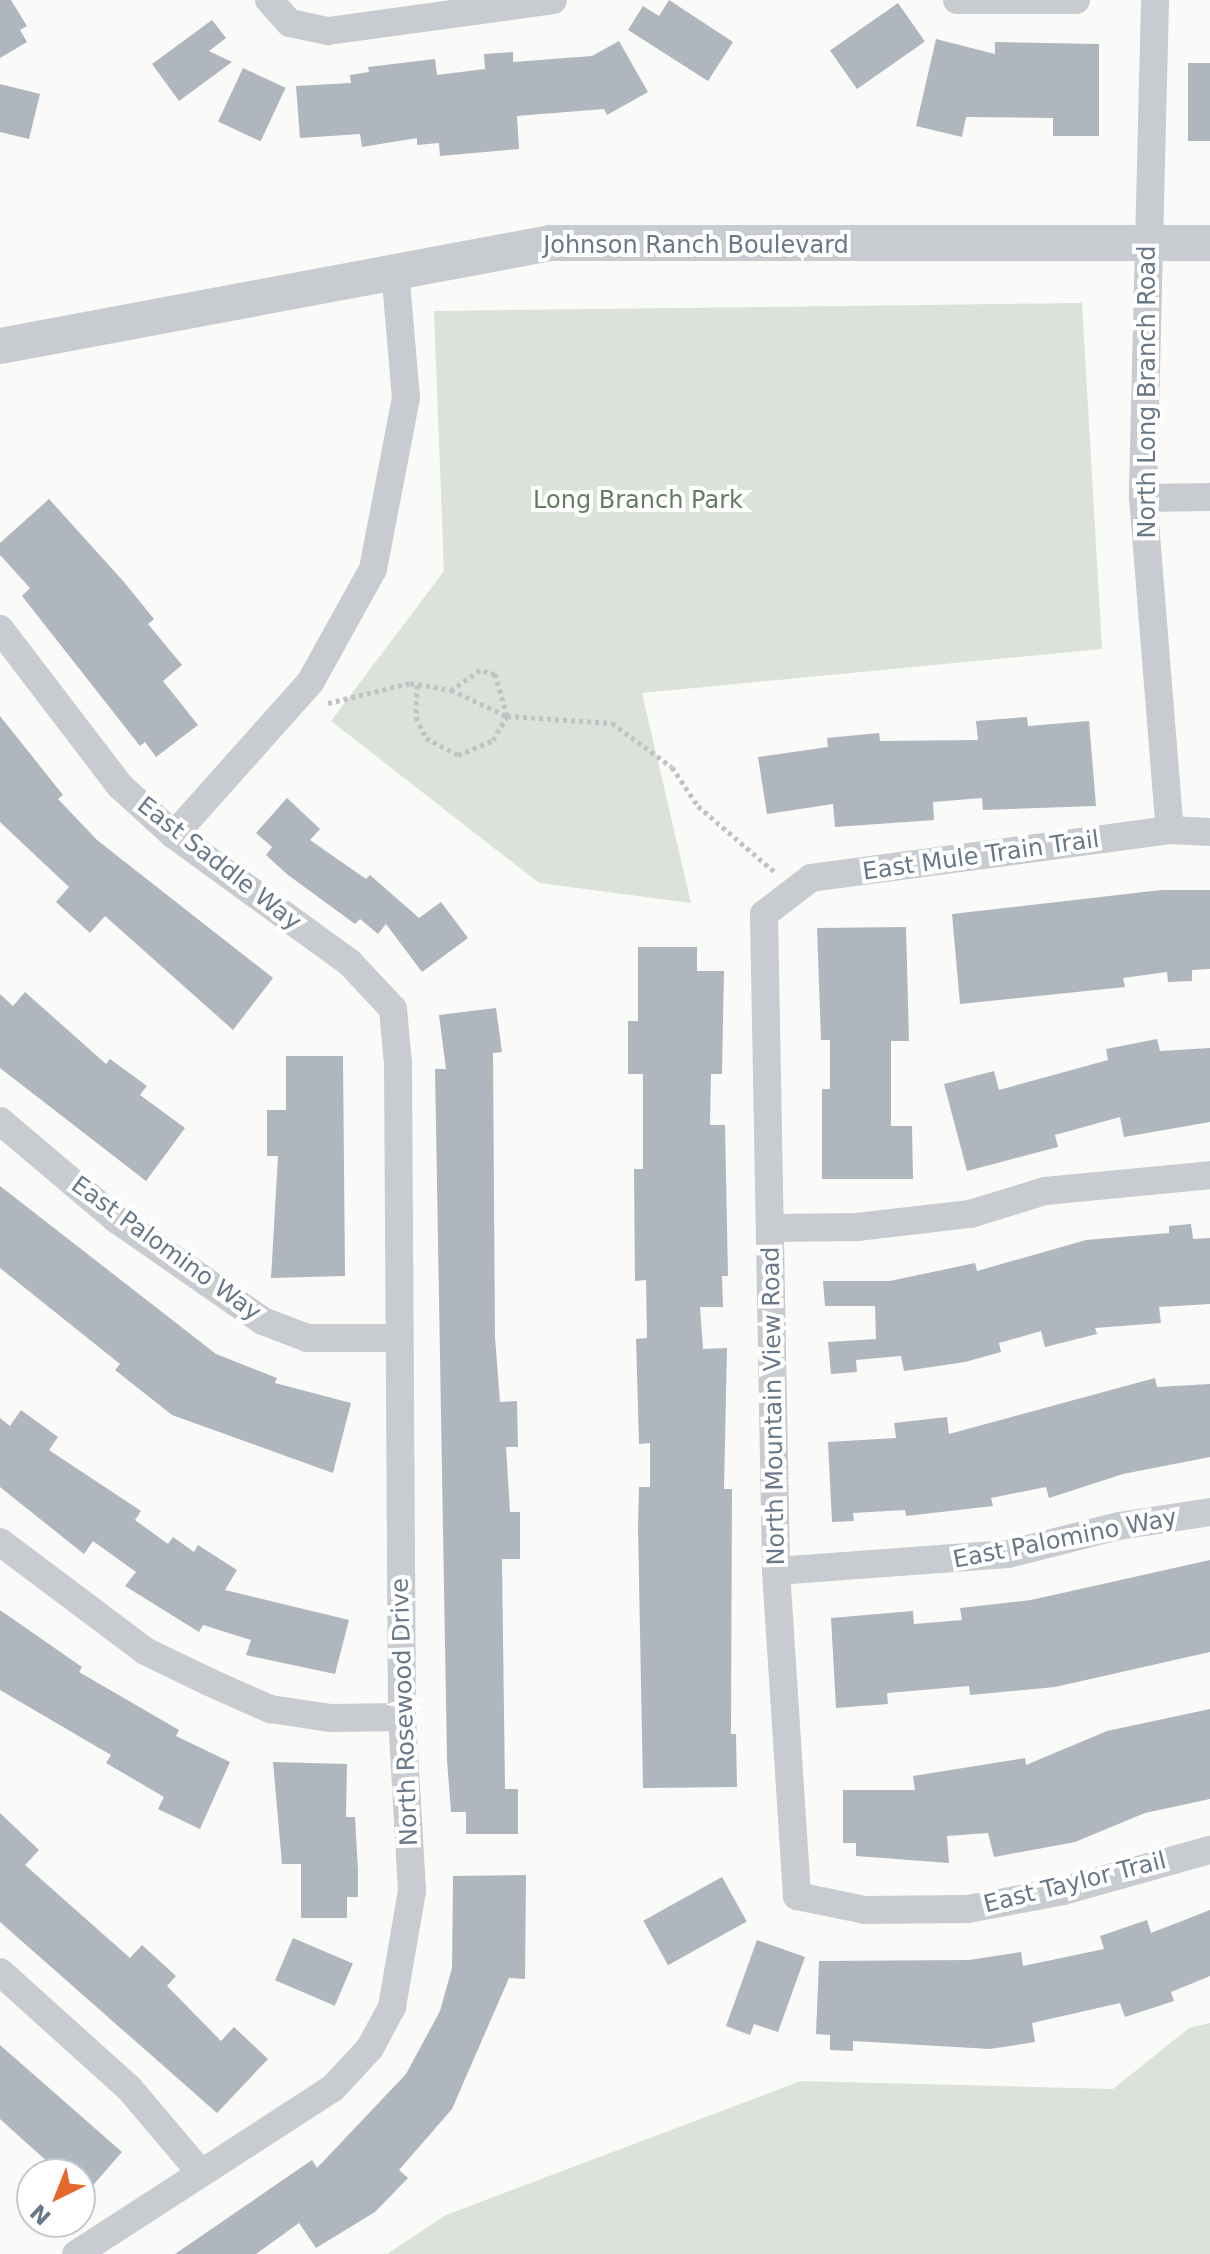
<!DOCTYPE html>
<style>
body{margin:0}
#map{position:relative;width:1210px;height:2254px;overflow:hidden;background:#fafaf8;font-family:"DejaVu Sans",sans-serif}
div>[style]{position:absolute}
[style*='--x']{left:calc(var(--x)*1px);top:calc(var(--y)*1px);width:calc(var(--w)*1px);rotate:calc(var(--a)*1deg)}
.green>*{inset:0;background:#dbe2d9}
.building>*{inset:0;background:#afb6bd;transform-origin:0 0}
.path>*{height:5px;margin-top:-2.5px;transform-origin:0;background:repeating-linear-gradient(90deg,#c0c2c5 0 4px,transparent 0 8px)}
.minor>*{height:28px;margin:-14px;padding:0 14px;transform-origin:14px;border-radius:14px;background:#c8cbcf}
.tertiary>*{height:36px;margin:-18px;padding:0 18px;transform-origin:18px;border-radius:18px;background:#c8cbcf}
span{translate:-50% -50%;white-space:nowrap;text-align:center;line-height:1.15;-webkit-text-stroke:8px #fff;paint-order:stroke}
.street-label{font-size:24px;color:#697889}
.park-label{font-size:24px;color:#667a64}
.north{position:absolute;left:16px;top:2158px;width:80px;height:80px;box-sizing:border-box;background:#fff;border:2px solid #c3c9d0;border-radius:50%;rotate:223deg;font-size:22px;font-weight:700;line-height:32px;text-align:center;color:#697889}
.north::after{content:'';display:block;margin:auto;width:28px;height:36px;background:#e4682d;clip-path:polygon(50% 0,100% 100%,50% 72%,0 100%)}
</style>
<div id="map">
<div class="green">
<i style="clip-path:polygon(1082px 303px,1102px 649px,642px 693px,691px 903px,539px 883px,331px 721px,444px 571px,434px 311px)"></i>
<i style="clip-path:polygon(1210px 2023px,1210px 2254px,387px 2254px,446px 2215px,801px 2081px,1113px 2089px,1189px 2028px)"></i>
</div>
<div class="building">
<i style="clip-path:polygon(0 0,11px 0,27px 26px,20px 30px,27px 42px,0 58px)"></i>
<i style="clip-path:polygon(669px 0,733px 42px,708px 81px,628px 30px,643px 6px,659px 16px)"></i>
<i style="left:898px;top:3px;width:47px;height:83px;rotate:55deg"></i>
<i style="clip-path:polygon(212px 20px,226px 38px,209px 51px,232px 62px,179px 101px,152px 64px)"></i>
<i style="clip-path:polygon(936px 39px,995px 54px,995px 42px,1099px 44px,1099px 136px,1053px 136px,1053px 118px,966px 117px,962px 137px,916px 126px)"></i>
<i style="clip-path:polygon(619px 41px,648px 92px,607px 115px,604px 109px,517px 116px,519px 149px,440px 156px,439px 143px,417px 145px,417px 138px,362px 147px,360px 134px,300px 138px,296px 86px,351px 83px,350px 75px,369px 72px,368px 67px,435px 59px,437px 75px,485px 69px,484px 54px,513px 52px,513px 62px,592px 56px)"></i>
<i style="left:1188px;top:63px;width:22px;height:78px"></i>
<i style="left:243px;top:68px;width:47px;height:59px;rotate:25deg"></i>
<i style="clip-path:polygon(0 84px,40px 94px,29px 139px,0 132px)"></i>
<i style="clip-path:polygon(49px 499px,124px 582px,154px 619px,148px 624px,182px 665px,163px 681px,198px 725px,156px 757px,145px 742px,140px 746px,22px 596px,30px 588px,0 555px,0 543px)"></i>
<i style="clip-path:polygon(0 716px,63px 795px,58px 799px,97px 840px,273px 978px,233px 1030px,105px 916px,90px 933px,56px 902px,69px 887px,0 822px)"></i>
<i style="clip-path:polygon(1027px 717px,1028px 726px,1089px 721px,1096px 806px,983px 810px,982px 798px,933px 802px,934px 820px,835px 827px,833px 804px,767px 814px,758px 757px,828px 747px,827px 738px,879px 733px,880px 741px,978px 740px,976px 721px)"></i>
<i style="clip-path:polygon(287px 798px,320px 829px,310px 840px,366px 879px,370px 875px,419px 918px,441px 902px,468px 938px,422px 972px,386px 924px,378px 934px,360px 919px,355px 924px,288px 875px,266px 855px,272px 847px,256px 833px)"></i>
<i style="clip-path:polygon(1161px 890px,1210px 890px,1210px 969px,1192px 970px,1192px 981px,1168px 982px,1167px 972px,1123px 978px,1125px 987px,960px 1004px,952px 914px)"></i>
<i style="clip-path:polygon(906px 927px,909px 1041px,891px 1041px,891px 1126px,912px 1126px,913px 1179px,822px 1179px,822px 1089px,830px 1089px,830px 1040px,821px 1040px,817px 928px)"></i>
<i style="clip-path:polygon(638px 947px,697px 947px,697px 971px,724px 971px,722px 1074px,711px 1074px,710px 1125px,725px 1125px,728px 1276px,722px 1276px,723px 1307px,700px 1307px,703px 1349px,727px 1348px,724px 1489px,732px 1489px,731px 1734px,736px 1734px,737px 1787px,643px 1788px,638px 1528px,639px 1487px,650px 1487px,650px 1443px,639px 1444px,636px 1339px,647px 1338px,646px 1280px,635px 1281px,634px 1169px,643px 1169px,643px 1074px,628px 1074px,628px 1021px,638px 1021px)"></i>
<i style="clip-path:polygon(25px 992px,106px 1064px,110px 1059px,147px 1086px,140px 1095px,185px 1128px,146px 1181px,0 1068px,0 994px,13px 1006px)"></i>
<i style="clip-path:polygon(496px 1008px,502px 1052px,493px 1053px,495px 1337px,500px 1402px,517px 1401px,518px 1447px,506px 1447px,510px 1512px,520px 1512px,520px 1559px,502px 1559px,505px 1789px,518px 1789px,518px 1834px,466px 1834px,466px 1812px,451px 1812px,447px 1760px,435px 1069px,446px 1069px,439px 1015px)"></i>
<i style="clip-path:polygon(1157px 1039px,1160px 1051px,1210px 1048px,1210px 1122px,1124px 1137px,1120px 1117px,1055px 1135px,1058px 1147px,967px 1171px,944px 1084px,994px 1071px,999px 1090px,1108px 1060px,1106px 1049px)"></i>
<i style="clip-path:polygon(286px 1056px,343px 1056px,345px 1276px,271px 1278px,278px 1156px,267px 1156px,267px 1110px,286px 1110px)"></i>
<i style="clip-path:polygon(0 1186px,216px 1354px,277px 1378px,275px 1383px,351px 1403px,333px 1473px,172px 1415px,115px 1370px,120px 1364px,0 1268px)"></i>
<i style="clip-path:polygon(1191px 1224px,1193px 1239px,1210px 1238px,1210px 1304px,1159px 1307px,1161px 1323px,1095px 1328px,1097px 1334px,1045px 1347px,1041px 1331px,999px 1343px,1001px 1352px,965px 1362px,904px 1371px,901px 1356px,856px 1360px,857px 1372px,831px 1374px,828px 1342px,876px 1339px,875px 1306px,825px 1306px,823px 1281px,890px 1281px,975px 1263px,977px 1271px,1086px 1240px,1169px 1233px,1169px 1226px)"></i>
<i style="clip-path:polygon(1155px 1378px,1157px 1387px,1210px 1384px,1210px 1457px,1123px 1474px,1049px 1498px,1046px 1487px,991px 1498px,993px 1506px,906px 1516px,905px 1510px,853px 1513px,854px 1521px,832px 1522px,828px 1442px,896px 1438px,894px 1423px,947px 1417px,949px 1434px)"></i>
<i style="clip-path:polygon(21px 1410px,58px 1437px,49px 1450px,141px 1511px,135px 1520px,168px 1544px,173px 1537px,194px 1552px,198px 1545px,237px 1570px,225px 1590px,349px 1620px,335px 1674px,246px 1655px,251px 1640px,203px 1625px,199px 1632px,125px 1586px,136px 1572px,93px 1541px,84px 1554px,0 1487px,0 1418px,10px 1426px)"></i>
<i style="clip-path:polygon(1210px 1560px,1210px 1652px,1055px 1687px,970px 1695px,969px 1686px,887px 1693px,888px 1704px,836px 1708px,831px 1618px,913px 1611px,914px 1624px,962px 1620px,960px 1608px,1031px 1600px)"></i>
<i style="clip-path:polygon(0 1610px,82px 1667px,79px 1672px,179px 1730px,176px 1736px,230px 1762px,200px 1829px,158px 1809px,164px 1797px,106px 1763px,111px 1755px,0 1690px)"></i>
<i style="clip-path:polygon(1210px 1709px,1210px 1799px,1145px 1813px,1075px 1842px,994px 1857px,988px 1833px,947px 1836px,949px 1863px,856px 1856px,856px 1843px,843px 1843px,843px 1790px,915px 1790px,913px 1776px,1025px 1758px,1026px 1765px,1107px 1731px)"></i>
<i style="clip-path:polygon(273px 1762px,347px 1764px,346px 1817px,355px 1817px,358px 1871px,358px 1897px,347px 1897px,347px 1918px,301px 1918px,301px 1864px,282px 1864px)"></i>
<i style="clip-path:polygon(0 1813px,39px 1850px,25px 1865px,130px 1958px,142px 1945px,176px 1976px,167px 1986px,221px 2041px,234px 2027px,268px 2059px,217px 2113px,0 1922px)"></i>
<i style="clip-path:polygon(526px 1875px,525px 1979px,509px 1978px,452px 2109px,399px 2170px,408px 2178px,375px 2212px,316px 2248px,299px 2223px,256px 2254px,175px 2254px,312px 2160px,317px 2168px,406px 2074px,440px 2011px,452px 1968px,453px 1876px)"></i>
<i style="left:722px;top:1877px;width:51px;height:90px;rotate:61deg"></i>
<i style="clip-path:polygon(1210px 1910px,1210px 1976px,1171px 1992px,1174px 2001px,1125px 2017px,1120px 2003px,1032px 2023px,1035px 2042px,990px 2049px,853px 2041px,853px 2051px,830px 2050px,830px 2035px,816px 2034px,819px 1961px,969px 1960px,1021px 1952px,1023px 1966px,1104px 1949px,1100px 1936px,1147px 1920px,1151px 1933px)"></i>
<i style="left:293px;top:1938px;width:65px;height:46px;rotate:23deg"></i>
<i style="clip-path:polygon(757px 1940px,805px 1957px,778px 2032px,754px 2024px,750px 2035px,726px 2026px)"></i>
<i style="clip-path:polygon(0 2045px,122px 2152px,80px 2200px,80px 2174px,41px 2174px,50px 2164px,0 2119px)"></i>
</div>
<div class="path">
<i style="--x:417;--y:685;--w:32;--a:92"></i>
<i style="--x:416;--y:717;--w:23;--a:65"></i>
<i style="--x:426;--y:738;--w:36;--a:28"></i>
<i style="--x:458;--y:755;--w:38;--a:-23"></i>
<i style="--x:493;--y:740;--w:28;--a:-60"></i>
<i style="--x:507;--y:716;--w:44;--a:-105.9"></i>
<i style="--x:495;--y:674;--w:16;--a:-165"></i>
<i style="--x:480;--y:670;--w:35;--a:145"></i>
<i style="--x:328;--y:703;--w:84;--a:-13.7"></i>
<i style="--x:410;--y:683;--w:42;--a:9.7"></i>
<i style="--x:451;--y:690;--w:62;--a:24.9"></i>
<i style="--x:507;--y:716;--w:105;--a:3.8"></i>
<i style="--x:612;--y:723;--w:74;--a:36.3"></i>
<i style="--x:672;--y:767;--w:47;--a:56.3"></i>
<i style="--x:698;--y:806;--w:103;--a:40.7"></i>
</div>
<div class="minor">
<i style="--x:269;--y:0;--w:31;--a:48"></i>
<i style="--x:290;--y:23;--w:39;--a:12"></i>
<i style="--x:328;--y:31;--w:227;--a:-7.8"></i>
<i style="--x:957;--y:0;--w:119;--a:0"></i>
<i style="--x:1155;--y:0;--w:498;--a:91.4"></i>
<i style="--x:1143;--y:498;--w:333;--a:85.4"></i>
<i style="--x:1143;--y:498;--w:67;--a:-0.9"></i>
<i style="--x:0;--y:629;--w:198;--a:52.6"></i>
<i style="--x:120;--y:786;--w:73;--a:42.2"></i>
<i style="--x:174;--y:835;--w:218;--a:36"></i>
<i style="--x:350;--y:963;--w:63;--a:46.9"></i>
<i style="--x:393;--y:1009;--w:55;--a:84.8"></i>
<i style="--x:398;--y:1064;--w:653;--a:89.65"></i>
<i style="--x:402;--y:1717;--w:174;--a:86.7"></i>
<i style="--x:412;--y:1891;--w:118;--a:99.8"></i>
<i style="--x:392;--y:2007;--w:47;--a:118.2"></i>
<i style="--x:370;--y:2048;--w:54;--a:132.8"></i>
<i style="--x:333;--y:2088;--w:306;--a:147.1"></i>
<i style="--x:1210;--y:832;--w:40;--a:-177.1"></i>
<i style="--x:1170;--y:830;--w:362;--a:172.4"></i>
<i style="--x:811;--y:878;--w:59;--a:142.5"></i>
<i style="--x:764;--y:914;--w:657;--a:88.95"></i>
<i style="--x:776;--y:1571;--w:326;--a:86.3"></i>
<i style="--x:797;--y:1896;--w:69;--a:11.6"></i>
<i style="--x:865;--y:1910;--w:103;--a:-0.6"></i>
<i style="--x:968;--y:1909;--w:97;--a:-10.7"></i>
<i style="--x:1063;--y:1891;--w:153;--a:-15.6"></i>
<i style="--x:174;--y:835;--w:206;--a:-48.3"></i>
<i style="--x:311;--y:681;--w:128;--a:-61"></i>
<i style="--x:373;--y:569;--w:174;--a:-79.1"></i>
<i style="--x:406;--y:398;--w:128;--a:-94.9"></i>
<i style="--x:0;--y:1121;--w:152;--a:40.2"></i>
<i style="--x:116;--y:1219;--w:179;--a:34.8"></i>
<i style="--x:263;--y:1321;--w:47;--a:21.1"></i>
<i style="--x:307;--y:1338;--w:91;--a:0"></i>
<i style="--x:773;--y:1228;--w:84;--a:-0.7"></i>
<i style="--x:857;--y:1227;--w:114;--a:-6.6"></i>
<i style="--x:970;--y:1214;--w:78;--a:-17"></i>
<i style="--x:1045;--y:1191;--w:166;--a:-5.5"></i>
<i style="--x:0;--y:1542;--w:181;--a:36.9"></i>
<i style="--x:145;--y:1651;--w:71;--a:25.8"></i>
<i style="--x:209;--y:1682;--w:67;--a:23.9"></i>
<i style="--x:270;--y:1709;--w:62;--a:8.4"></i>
<i style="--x:331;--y:1718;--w:71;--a:-0.8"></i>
<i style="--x:776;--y:1571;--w:233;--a:-4.2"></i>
<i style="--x:1008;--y:1554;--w:114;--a:-14.2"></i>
<i style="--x:1119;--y:1526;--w:92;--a:-8.7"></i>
<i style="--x:0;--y:1972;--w:173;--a:42"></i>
<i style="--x:129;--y:2088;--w:110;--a:49.8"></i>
</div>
<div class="tertiary">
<i style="--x:0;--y:346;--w:561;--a:-10.59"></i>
<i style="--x:551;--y:243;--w:659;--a:0"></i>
</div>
<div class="street-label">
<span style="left:696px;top:246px">Johnson Ranch Boulevard</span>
<span style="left:1148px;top:392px;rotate:-90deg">North Long Branch Road</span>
<span style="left:981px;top:856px;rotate:-8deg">East Mule Train Trail</span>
<span style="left:219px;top:864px;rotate:38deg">East Saddle Way</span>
<span style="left:166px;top:1249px;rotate:36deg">East Palomino Way</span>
<span style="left:774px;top:1406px;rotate:-91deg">North Mountain View Road</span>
<span style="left:1065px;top:1539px;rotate:-11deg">East Palomino Way</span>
<span style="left:405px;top:1712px;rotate:-92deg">North Rosewood Drive</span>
<span style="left:1075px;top:1883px;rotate:-14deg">East Taylor Trail</span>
</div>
<div class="park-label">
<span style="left:638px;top:501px">Long Branch Park</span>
</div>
<div class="north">N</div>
</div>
